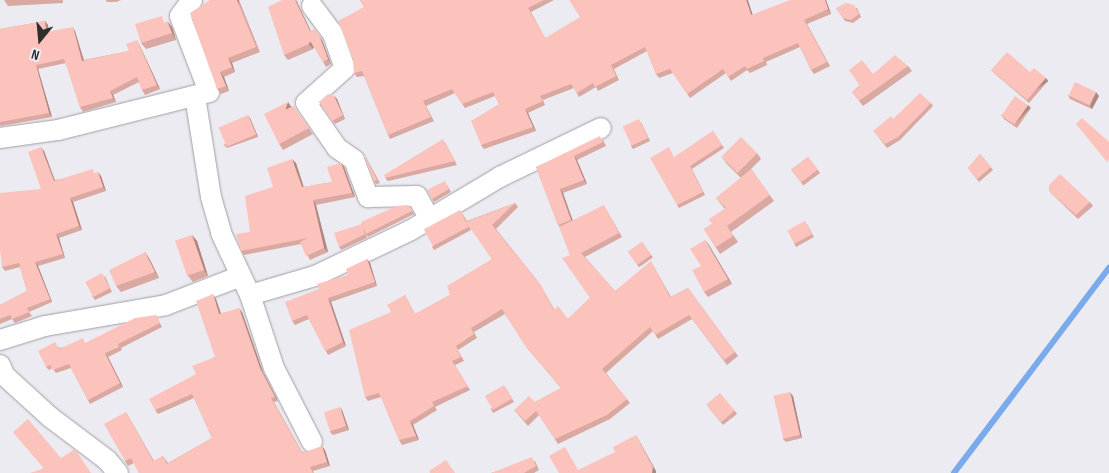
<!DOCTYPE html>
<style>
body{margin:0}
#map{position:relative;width:1109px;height:473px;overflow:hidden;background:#ecebf1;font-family:"Sofia Sans Condensed",sans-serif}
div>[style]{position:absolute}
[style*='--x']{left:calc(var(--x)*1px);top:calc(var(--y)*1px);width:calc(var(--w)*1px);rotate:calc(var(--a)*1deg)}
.stream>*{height:5.5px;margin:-2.75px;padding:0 2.75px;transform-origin:2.75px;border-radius:2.75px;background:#79aaec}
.roads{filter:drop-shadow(0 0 1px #9f9ea4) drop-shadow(0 0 1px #9f9ea4)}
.minor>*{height:20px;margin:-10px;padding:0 10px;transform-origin:10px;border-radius:10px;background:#fff}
.wall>*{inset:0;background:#d8a8a1;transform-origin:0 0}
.shaded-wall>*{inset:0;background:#b08883;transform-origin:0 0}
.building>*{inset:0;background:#fbc3bb;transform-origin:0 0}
span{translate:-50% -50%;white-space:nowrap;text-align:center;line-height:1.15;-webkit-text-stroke:4px #ecebf1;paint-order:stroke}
.north{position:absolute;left:15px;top:15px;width:50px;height:50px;-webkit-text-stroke:4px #ecebf1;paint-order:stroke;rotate:197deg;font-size:14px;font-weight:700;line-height:20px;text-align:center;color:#2e2d30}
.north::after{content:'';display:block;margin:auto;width:18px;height:22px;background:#2e2d30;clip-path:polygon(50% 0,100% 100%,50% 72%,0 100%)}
</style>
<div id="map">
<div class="stream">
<i style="--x:954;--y:473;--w:257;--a:-52.9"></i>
</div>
<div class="roads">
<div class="minor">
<i style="--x:312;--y:6;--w:35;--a:53"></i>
<i style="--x:333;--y:34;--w:36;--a:71"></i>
<i style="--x:345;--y:68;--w:52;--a:138.1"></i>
<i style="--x:306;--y:103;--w:55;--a:55.4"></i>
<i style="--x:337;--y:148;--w:21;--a:35"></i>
<i style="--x:354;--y:160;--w:40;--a:69"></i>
<i style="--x:368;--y:197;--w:49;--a:-1.2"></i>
<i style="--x:417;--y:196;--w:26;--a:61"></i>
<i style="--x:195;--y:96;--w:102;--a:81"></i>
<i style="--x:211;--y:197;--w:37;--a:74"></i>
<i style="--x:221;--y:233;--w:68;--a:64.9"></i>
<i style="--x:250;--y:295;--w:77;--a:71.8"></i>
<i style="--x:274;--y:368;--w:83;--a:62.8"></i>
<i style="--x:0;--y:138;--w:59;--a:-7.9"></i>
<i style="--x:58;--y:130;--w:156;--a:-14.1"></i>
<i style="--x:209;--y:92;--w:81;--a:-110.9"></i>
<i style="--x:180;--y:16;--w:20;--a:-53"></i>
<i style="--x:250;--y:295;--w:68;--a:-16.3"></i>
<i style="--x:315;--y:276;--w:106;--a:-25.6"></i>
<i style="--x:411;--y:230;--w:104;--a:-30.8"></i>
<i style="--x:500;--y:177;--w:112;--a:-25.9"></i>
<i style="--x:0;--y:340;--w:47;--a:-17.3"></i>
<i style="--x:45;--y:326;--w:123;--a:-9.8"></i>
<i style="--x:166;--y:305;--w:80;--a:-21.1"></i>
<i style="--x:0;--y:365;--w:12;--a:66"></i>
<i style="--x:5;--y:376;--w:61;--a:42.3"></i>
<i style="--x:50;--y:417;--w:71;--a:37"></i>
<i style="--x:107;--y:460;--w:17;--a:50"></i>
</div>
</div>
<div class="wall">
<i style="clip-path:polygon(4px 0,63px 0,63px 3px,8px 6px)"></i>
<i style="clip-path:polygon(106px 0,121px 0,116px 2px,107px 2px)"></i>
<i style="clip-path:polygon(210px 0,239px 0,260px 52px,232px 63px,235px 72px,224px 77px,229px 91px,221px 94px,217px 89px)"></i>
<i style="clip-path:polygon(296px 0,311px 31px,322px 40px,331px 64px,326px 67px,314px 46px,313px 49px,288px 60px,284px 55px)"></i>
<i style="clip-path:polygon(360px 0,554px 0,531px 12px,545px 38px,752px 15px,826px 0,831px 14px,807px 24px,830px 66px,814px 74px,811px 70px,800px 47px,766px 62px,767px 65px,750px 73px,747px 70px,731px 81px,726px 73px,690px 98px,673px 73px,659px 78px,656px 74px,647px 51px,614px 69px,619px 80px,598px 91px,596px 87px,579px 97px,574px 88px,543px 100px,545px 105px,528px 113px,536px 131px,484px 149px,481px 145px,499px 104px,495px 96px,465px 108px,455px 93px,426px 106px,434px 121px,390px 139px,388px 135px,364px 76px,357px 77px,354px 73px,364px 7px)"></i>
<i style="clip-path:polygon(836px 8px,857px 8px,861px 17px,853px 23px,845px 21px)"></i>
<i style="clip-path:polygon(45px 21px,48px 25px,49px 32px,75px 31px,84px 60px,129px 51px,139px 44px,160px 89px,145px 95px,142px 90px,139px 82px,113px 95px,116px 102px,83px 112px,80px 107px,66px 63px,38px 69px,52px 117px,1px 126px,0 125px,0 29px)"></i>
<i style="clip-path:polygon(166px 22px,172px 27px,176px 40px,146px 49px,141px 43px)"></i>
<i style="clip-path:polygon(908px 66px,912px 71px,863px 106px,852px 92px,873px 74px)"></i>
<i style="clip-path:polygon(991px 70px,1030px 72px,1046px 78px,1048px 81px,1029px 103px,994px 73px)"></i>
<i style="clip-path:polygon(1068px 95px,1099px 96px,1092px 109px,1070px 99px)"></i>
<i style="clip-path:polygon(334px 96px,337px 99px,345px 119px,335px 124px,319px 102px)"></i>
<i style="clip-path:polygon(931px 103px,933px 106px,900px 140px,887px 148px,876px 134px,893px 119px)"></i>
<i style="clip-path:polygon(293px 106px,313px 134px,283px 150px,279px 144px,291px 107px)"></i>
<i style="clip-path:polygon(1031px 108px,1017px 128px,1004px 119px,1001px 115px)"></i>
<i style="clip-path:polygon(250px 118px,258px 137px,227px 148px,224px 145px)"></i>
<i style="clip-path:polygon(641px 122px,650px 141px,633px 149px,631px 146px)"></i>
<i style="clip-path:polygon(713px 131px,724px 148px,692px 169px,705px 195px,679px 208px,677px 205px,675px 157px)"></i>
<i style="clip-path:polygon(603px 140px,606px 146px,577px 160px,587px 184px,563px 193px,572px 221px,606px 209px,622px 237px,585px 257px,615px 291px,653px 265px,671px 297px,688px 288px,738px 356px,727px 365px,692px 319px,658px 339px,653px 331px,606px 373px,630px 403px,610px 419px,558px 444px,539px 415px,528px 426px,514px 410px,535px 402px,561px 388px,527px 348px,505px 314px,474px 332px,477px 338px,458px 350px,464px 361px,455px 365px,470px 390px,435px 407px,437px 410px,413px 425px,419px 440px,402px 445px,399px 440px,381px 397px,368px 401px,365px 397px,391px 312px,405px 295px,415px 314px,450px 295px,492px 259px,468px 224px,471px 230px,434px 250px,432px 247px,462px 213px,467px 221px,515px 203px,518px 207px,496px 229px,540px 284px,554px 309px,568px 319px,590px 298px,570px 255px,560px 227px,558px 225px,536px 167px)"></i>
<i style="clip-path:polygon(445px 142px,457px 165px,388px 181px,385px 178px)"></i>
<i style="clip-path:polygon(44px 151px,55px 180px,95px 173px,101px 176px,106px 191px,73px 202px,82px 230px,59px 238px,65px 258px,38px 266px,52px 302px,29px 312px,32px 316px,15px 323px,12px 319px,0 324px,0 305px,27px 291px,20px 267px,5px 271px,2px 267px,41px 189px)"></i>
<i style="clip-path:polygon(757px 153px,761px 159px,749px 171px,751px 169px,774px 201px,731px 232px,738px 242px,720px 254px,704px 229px,712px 224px,725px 209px,716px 198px,741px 178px,726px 163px,722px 157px)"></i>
<i style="clip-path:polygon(980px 154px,993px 170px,979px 182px,968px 168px)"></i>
<i style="clip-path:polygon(365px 156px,367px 159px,380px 183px,376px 184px,374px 181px)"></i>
<i style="left:808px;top:157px;width:20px;height:21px;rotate:53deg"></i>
<i style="clip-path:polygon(296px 163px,304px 187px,332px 182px,341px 163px,344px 167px,355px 197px,316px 205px,328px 252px,310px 260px,301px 244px,244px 255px,241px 251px,273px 187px)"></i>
<i style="clip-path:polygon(447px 185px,451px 192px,434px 202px,432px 199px)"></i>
<i style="clip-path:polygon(1049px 191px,1090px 202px,1093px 206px,1078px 219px,1052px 194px)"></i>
<i style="clip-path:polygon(408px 205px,414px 214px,368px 237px,366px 234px,367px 238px,341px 250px,339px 247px,362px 224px)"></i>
<i style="clip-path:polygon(807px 224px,814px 237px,796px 247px,794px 243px)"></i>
<i style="clip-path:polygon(192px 235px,197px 241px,208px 276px,193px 282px,188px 276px)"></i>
<i style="clip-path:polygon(705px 240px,732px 284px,708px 297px,704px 292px)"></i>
<i style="left:642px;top:242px;width:19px;height:17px;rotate:55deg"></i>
<i style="clip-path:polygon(145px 252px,149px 258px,159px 278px,121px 292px,116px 286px)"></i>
<i style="clip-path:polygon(367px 259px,370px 263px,377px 286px,331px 302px,346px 346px,328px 355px,309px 319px,295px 325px,292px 321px,319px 289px,348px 275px)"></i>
<i style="clip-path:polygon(105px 276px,112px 292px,95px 300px,92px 296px)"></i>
<i style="clip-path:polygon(216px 299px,221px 313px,242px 312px,263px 372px,278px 401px,274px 402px,302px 452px,325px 450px,330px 466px,313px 471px,314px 473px,139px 473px,134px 463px,128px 466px,125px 461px,126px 412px,154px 461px,163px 456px,168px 463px,212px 438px,194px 398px,158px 414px,155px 410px,196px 374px,215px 357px)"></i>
<i style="clip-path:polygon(156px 315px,162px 327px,121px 348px,122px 350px,108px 357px,123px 387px,90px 404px,71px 368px,56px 373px,52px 368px,49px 370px,46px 367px,58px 346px,59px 348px,86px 343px)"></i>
<i style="clip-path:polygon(506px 388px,514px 402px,493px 413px,491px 409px)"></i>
<i style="clip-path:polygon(793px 396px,802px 438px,786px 442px,783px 439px)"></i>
<i style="clip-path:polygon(708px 407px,735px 411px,737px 414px,723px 425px)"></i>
<i style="clip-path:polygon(342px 410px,349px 430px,333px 435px,330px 432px)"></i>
<i style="clip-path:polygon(13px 432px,61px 458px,91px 473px,44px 468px)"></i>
<i style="clip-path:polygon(535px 461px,539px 470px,534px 473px,491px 473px)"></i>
</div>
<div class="shaded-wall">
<i style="left:237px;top:0;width:2px;height:51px"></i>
<i style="clip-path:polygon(295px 0,296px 0,313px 36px,310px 31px)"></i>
<i style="clip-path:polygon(746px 0,748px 0,754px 19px,751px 15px)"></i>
<i style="clip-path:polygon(825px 0,826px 0,831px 14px,828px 9px)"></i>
<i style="clip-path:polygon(45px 21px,48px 25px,49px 36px,46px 32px)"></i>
<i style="clip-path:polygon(167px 21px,172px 27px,176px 40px,172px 33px)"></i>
<i style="clip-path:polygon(73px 27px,75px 31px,85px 65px,82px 61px)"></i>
<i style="clip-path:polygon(319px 35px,322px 40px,331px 64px,328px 59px)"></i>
<i style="clip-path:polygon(137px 40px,139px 44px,160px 89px,157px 85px)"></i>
<i style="clip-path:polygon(310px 41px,314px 46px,313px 49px,309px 44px)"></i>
<i style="clip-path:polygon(228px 58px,232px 63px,235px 72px,232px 67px)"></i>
<i style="clip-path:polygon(36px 65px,38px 69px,52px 117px,49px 113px)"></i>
<i style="clip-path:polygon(220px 72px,224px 77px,229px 91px,226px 86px)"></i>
<i style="left:1046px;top:78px;width:4px;height:29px;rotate:56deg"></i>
<i style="clip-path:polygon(110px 91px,113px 95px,116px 102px,113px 98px)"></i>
<i style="clip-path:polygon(1096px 92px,1099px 96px,1092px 109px,1090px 106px)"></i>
<i style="clip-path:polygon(334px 96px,337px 99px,345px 119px,343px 115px)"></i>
<i style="clip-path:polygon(288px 102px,292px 108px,285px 110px)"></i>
<i style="left:1028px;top:105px;width:4px;height:24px;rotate:45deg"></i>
<i style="clip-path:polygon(525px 109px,528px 113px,536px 131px,533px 127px)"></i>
<i style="clip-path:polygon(248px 115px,250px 118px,258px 137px,256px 134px)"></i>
<i style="clip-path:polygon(41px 147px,44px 151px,56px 184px,54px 181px)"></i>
<i style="clip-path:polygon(574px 156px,577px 160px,587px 184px,584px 180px)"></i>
<i style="clip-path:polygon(292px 159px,296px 163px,305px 192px,302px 187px)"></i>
<i style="clip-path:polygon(341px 163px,344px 167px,355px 197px,352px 193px)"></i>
<i style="clip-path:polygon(98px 172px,101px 176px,106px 191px,103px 187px)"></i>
<i style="clip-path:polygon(560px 189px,563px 193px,574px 224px,571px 220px)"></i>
<i style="clip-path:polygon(70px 198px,73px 202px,82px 230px,79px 226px)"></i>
<i style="clip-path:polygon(313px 200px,316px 205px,328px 252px,324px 248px)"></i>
<i style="clip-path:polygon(56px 234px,59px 238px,65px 258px,63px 254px)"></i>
<i style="clip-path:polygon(192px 235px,197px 241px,208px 276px,204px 270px)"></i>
<i style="clip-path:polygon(705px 240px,709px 245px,732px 284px,728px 279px)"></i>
<i style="clip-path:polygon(145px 252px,149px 258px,159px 278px,155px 272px)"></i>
<i style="clip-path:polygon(367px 259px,370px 263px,377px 286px,375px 282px)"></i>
<i style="clip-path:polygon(35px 262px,38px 266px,52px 302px,50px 299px)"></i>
<i style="clip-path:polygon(213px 294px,216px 299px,222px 318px,219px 314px)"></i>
<i style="clip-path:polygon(328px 298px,331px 302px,346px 346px,343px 342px)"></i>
<i style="clip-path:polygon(239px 308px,242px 312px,263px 372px,278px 401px,275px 397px,260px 368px)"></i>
<i style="clip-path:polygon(105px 353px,108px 357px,123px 387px,120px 383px)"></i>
<i style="clip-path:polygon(790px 392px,793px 396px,802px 438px,800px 435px)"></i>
<i style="clip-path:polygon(340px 407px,342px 410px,349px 430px,346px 426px)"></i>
<i style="clip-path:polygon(410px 421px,413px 425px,419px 440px,416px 436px)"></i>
<i style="clip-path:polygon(636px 435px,656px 471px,656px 473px,652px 473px)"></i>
<i style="clip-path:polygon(322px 446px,325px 450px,330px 466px,327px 462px)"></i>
</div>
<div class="building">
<i style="clip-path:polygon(210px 0,237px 0,256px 47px,228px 58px,232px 67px,220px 72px,226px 86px,217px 89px,190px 13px)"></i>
<i style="clip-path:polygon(282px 0,295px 0,310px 31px,315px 29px,319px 35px,328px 59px,323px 62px,310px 41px,309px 44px,284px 55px,268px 7px)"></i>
<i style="clip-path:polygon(360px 0,544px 0,528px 8px,545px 38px,580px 17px,569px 0,746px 0,751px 15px,790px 0,825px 0,828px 9px,804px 20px,827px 62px,811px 70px,798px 43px,763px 58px,764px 61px,747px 69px,745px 66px,728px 77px,723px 69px,687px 94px,670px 69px,656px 74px,645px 47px,611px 65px,616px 76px,595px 87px,593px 83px,577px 93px,571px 84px,540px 96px,543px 101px,525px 109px,533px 127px,481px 145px,471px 121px,499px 104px,493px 92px,462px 104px,452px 89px,423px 101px,431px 117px,388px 135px,362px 71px,354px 73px,353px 60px,338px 21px,364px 7px)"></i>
<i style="clip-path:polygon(846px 3px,854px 5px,859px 14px,851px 20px,843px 18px,836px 8px)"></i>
<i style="clip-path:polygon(162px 16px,164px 23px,167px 21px,172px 33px,141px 43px,135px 24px)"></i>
<i style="clip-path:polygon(45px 21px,46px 32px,73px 27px,82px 61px,129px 51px,126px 44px,137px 40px,157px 85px,142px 90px,137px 77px,110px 91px,113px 98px,80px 107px,64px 59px,36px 65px,49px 113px,0 122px,0 29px)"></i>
<i style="clip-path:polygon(1007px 52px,1030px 72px,1034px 68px,1046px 78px,1027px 100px,991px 70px)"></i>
<i style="clip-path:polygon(895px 55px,908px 66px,859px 101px,852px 92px,860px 86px,849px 70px,862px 60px,873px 74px)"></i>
<i style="left:1075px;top:82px;width:23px;height:15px;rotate:25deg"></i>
<i style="clip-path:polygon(920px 93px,931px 103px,898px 137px,885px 144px,873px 131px,891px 116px,893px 119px)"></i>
<i style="clip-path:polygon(328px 94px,334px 96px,343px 115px,332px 121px,319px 102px)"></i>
<i style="left:1015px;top:96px;width:16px;height:24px;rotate:35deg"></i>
<i style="clip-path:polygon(288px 102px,285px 110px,293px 106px,309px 128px,279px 144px,264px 114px)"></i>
<i style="left:248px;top:115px;width:21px;height:32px;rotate:67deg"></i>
<i style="clip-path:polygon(1082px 118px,1109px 142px,1109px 159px,1107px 162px,1076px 124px)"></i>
<i style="left:639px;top:119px;width:21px;height:18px;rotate:65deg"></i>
<i style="clip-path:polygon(713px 131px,722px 145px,690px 166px,703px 192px,677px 205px,650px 158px,669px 147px,674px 157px)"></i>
<i style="clip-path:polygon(600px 136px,603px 142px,574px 156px,584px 180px,560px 189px,571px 220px,558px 225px,536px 167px)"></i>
<i style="left:741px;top:137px;width:23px;height:28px;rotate:45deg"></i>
<i style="clip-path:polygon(443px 139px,455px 161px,385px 178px,384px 175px)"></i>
<i style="clip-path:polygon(41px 147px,54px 181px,93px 169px,94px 173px,98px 172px,103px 187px,70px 198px,79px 226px,56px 234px,63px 254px,35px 262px,50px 299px,27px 308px,29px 312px,12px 319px,10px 315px,0 319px,0 305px,27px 291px,19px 263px,2px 267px,0 249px,0 193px,41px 189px,28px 152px)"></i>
<i style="clip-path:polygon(980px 154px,991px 167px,977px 179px,968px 168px)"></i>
<i style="clip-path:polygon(364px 156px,365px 156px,377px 180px,374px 181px)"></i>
<i style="left:808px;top:157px;width:16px;height:21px;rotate:52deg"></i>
<i style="clip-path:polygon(292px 159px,302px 187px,332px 182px,327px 167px,341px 163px,352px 193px,313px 200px,324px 248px,306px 256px,300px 242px,308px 238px,241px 251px,236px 234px,250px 232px,245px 196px,273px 187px,267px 168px)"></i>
<i style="clip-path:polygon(751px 169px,770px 195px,727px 226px,733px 236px,716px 247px,704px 229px,712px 224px,709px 219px,726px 208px,716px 198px)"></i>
<i style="clip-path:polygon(1060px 174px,1090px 202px,1076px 215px,1049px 191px,1049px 185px)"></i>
<i style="clip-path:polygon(445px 181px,449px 189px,432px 199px,427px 190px)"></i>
<i style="clip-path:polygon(515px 203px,492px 225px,540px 284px,554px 310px,558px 306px,568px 319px,590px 298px,562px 258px,570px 255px,559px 227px,604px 205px,619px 233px,581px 253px,615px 291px,651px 261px,670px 297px,688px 288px,735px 352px,724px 360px,689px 315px,655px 335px,650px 327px,602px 369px,627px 399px,607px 415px,555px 439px,536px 411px,525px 421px,514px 410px,529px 396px,535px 402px,561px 388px,524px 344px,502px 309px,471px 328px,474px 334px,456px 346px,461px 357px,452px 361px,468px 386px,432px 402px,434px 406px,410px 421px,416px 436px,399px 440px,379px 393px,365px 397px,349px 330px,391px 312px,387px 305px,405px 295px,415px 314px,450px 295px,447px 286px,492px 259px,466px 222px)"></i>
<i style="clip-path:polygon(408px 205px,412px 211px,366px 234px,361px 222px,397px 206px)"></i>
<i style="left:460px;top:210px;width:19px;height:41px;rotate:62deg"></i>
<i style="left:805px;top:221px;width:15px;height:20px;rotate:62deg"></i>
<i style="clip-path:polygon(362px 224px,365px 234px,339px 247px,334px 233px)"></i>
<i style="left:192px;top:235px;width:37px;height:18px;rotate:71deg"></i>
<i style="clip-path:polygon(705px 240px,728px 279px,704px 292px,692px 270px,701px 266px,690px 249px)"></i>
<i style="left:642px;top:242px;width:16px;height:17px;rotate:55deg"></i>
<i style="clip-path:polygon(145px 252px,155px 272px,116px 286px,109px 270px)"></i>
<i style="clip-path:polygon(367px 259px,375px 282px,328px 298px,343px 342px,325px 351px,307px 315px,292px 321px,285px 302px,319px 289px,317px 284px,348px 275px,346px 269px)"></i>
<i style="left:102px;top:273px;width:17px;height:19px;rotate:62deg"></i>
<i style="clip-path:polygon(213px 294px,219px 314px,239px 308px,260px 368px,275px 397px,271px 398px,302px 453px,322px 446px,327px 462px,310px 467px,313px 473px,139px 473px,131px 458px,125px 461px,104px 424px,126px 412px,153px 461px,163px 456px,167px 464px,212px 438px,192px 394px,155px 410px,149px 399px,196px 374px,192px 366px,215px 357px,196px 301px)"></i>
<i style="clip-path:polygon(156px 315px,160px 323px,118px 344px,119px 347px,105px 353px,120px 383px,88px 400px,69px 364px,53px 370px,50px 365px,46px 367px,38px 351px,55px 342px,59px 349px,83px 338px,85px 343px,135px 318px)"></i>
<i style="left:504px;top:385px;width:16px;height:22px;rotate:60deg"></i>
<i style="left:790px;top:392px;width:44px;height:17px;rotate:77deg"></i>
<i style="left:720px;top:393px;width:23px;height:18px;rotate:50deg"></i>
<i style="left:340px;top:407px;width:20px;height:17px;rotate:72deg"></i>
<i style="clip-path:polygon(28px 419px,61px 458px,75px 449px,91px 473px,30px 473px,44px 468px,13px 432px)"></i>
<i style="clip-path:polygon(636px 435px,653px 467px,652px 473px,559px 473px,549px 456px,565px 447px,578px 470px,615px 452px,613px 447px)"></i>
<i style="clip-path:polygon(532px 457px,536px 466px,524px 473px,491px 473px)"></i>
<i style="clip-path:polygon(446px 460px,455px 473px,430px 473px,429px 471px)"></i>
</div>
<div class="north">N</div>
</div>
